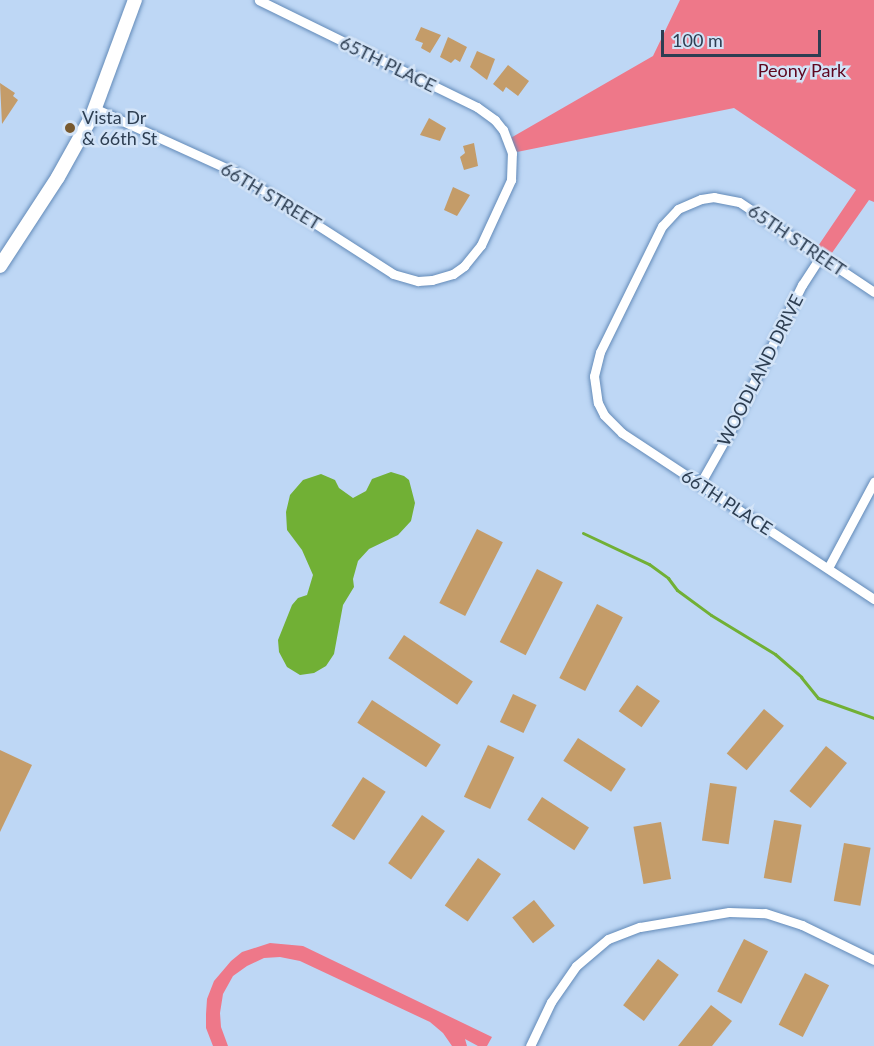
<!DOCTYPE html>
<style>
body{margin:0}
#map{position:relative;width:874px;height:1046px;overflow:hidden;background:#bed7f5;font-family:Lato,sans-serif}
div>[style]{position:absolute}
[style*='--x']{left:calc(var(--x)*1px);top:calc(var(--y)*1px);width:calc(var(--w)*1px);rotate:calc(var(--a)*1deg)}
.green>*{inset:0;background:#ee7889}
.water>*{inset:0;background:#71b035}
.stream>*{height:3px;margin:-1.5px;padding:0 1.5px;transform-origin:1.5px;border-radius:1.5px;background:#71b035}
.building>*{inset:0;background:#c49c69;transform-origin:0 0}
.roads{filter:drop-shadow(0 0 2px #628ab8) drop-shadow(0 0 2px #628ab8)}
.street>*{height:9px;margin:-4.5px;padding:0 4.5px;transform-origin:4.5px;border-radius:4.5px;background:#fff}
.secondary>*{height:14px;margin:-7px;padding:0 7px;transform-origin:7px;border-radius:7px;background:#fff}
.dots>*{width:16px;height:16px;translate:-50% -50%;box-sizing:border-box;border:3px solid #d2e3f7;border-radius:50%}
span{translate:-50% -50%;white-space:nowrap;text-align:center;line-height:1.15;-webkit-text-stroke:5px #d2e3f7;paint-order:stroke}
.street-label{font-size:18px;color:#2d3e52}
.park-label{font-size:18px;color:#5e061f}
.poi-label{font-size:18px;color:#2d3e52}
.left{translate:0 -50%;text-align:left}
.scale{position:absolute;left:661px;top:30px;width:160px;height:27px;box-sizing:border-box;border:3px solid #2d3e52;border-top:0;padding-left:8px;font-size:18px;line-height:21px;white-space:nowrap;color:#2d3e52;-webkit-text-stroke:4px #d2e3f7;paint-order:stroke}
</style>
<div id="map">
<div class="green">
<i style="clip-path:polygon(680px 0,874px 0,874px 202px,869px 200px,827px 260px,814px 252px,856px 190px,734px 108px,512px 153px,507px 140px,653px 56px)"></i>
<i style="clip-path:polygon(270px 943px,303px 946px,492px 1037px,487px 1046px,478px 1046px,465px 1039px,467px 1046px,452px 1046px,443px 1033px,430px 1022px,300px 961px,280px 957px,264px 958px,247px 966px,233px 976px,223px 994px,220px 1013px,221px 1027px,228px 1046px,213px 1046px,206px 1028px,206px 1014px,207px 999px,214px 981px,231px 961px,242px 952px)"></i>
</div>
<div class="water">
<i style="clip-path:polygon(391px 472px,404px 476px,409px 480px,415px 503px,411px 521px,398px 535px,369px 549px,358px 561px,353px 579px,354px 587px,343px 605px,334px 654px,326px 666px,314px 673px,300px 675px,287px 667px,279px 652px,278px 640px,292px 605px,298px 598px,307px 595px,313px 575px,302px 550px,287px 530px,286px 512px,290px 495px,303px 480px,321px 474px,335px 480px,339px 488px,353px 498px,366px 491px,372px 479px)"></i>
</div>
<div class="stream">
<i style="--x:583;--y:533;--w:73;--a:25.2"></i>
<i style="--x:649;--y:564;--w:24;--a:36"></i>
<i style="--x:668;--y:578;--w:15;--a:53"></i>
<i style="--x:677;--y:590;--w:42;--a:36.3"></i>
<i style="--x:711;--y:615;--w:75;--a:31.4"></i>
<i style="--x:775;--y:654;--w:35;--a:41"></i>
<i style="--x:801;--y:677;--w:27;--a:51"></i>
<i style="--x:818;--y:698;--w:59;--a:19.7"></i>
</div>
<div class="building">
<i style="clip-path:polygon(421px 27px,441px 35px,430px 53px,421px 48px,423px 43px,415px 40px)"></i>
<i style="clip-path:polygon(448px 37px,467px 47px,460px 62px,455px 59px,451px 63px,440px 57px)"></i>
<i style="clip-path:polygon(477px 51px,495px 59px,487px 80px,470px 67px)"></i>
<i style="clip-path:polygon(508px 65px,529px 81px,518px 96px,506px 87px,503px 92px,493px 84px)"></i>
<i style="clip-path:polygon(0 83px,15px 93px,13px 96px,18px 100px,2px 124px)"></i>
<i style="clip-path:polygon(429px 118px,446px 128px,440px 141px,420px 135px)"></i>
<i style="clip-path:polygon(474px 143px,478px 166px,464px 170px,460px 157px,465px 153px,463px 146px)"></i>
<i style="clip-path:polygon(453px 187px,470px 195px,457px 216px,444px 210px)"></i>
<i style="left:477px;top:529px;width:29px;height:83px;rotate:27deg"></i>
<i style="left:537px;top:569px;width:29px;height:82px;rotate:27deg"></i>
<i style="left:597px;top:604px;width:29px;height:83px;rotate:27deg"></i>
<i style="left:404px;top:635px;width:83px;height:28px;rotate:34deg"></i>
<i style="left:637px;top:685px;width:28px;height:32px;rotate:35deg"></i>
<i style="left:513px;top:694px;width:26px;height:31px;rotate:25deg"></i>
<i style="left:372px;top:700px;width:82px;height:27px;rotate:33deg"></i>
<i style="left:764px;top:709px;width:26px;height:58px;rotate:40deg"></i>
<i style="left:578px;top:738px;width:57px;height:27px;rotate:33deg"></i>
<i style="left:488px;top:745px;width:29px;height:57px;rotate:25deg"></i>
<i style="left:826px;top:746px;width:27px;height:58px;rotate:39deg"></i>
<i style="clip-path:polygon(0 750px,32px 765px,0 832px)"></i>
<i style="left:363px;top:777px;width:27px;height:58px;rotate:33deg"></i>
<i style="left:710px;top:783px;width:27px;height:58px;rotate:8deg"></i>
<i style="left:542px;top:797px;width:56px;height:27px;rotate:33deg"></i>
<i style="left:422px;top:815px;width:28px;height:59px;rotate:35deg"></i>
<i style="left:774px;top:820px;width:28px;height:59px;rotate:10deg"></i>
<i style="left:661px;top:822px;width:58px;height:28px;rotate:80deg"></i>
<i style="left:844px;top:843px;width:27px;height:59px;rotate:10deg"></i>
<i style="left:478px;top:858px;width:28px;height:58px;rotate:35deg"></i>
<i style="left:534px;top:900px;width:33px;height:28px;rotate:51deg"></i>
<i style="left:744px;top:939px;width:27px;height:59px;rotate:27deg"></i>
<i style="left:658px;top:959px;width:26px;height:58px;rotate:37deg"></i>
<i style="left:805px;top:973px;width:27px;height:58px;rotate:27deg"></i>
<i style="clip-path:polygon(711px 1005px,732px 1021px,712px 1046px,678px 1046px)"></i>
</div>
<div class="roads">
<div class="street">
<i style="--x:96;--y:109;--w:153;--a:24.4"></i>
<i style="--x:235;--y:172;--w:188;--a:32.8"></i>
<i style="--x:393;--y:274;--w:26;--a:16"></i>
<i style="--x:418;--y:281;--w:14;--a:-4"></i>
<i style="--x:432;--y:280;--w:22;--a:-16"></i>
<i style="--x:453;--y:274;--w:14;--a:-36"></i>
<i style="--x:464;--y:266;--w:27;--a:-51"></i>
<i style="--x:481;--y:245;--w:72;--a:-65.2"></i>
<i style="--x:511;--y:180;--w:27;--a:-88"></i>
<i style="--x:512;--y:153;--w:25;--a:-111"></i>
<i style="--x:503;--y:130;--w:13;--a:-129"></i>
<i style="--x:495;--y:120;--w:22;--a:-144"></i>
<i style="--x:477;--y:107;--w:243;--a:-153.9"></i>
<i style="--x:874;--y:292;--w:162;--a:-146.3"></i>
<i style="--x:739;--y:202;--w:25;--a:-169"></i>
<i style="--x:714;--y:197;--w:13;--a:171"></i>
<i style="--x:701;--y:199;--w:25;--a:157"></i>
<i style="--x:678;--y:209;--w:23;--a:133"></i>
<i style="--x:662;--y:226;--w:140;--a:116.2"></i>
<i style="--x:600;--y:352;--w:25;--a:104"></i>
<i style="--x:594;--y:376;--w:27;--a:82"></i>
<i style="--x:598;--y:403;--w:13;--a:63"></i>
<i style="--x:604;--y:415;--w:25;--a:45"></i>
<i style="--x:622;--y:433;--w:302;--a:33.4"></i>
<i style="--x:700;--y:484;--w:63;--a:-60.6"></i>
<i style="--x:731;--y:429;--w:161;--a:-63.8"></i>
<i style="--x:802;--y:285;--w:35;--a:-57"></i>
<i style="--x:828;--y:568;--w:98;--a:-61.9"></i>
<i style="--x:530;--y:1046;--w:49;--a:-64.5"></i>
<i style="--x:551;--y:1002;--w:44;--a:-55.2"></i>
<i style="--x:576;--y:966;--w:42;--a:-40.2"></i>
<i style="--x:608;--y:939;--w:34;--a:-21"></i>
<i style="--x:640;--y:927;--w:90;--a:-9.6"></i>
<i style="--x:729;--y:912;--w:36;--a:2"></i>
<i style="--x:765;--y:913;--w:39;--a:18"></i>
<i style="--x:802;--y:925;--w:80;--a:25.9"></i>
</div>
<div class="secondary">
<i style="--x:0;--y:266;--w:106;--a:-56.9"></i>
<i style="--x:58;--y:177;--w:70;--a:-60.9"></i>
<i style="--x:92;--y:116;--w:124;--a:-69.7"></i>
</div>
</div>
<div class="dots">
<i style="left:70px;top:128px;background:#78592e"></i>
</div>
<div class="street-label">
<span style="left:388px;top:64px;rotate:26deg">65TH PLACE</span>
<span style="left:271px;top:196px;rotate:31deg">66TH STREET</span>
<span style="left:797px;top:240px;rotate:34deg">65TH STREET</span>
<span style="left:760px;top:370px;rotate:-63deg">WOODLAND DRIVE</span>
<span style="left:727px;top:502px;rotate:33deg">66TH PLACE</span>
</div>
<div class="park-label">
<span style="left:802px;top:70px">Peony Park</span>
</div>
<div class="poi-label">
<span class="left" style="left:82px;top:128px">Vista Dr<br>&amp; 66th St</span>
</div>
<div class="scale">100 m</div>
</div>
